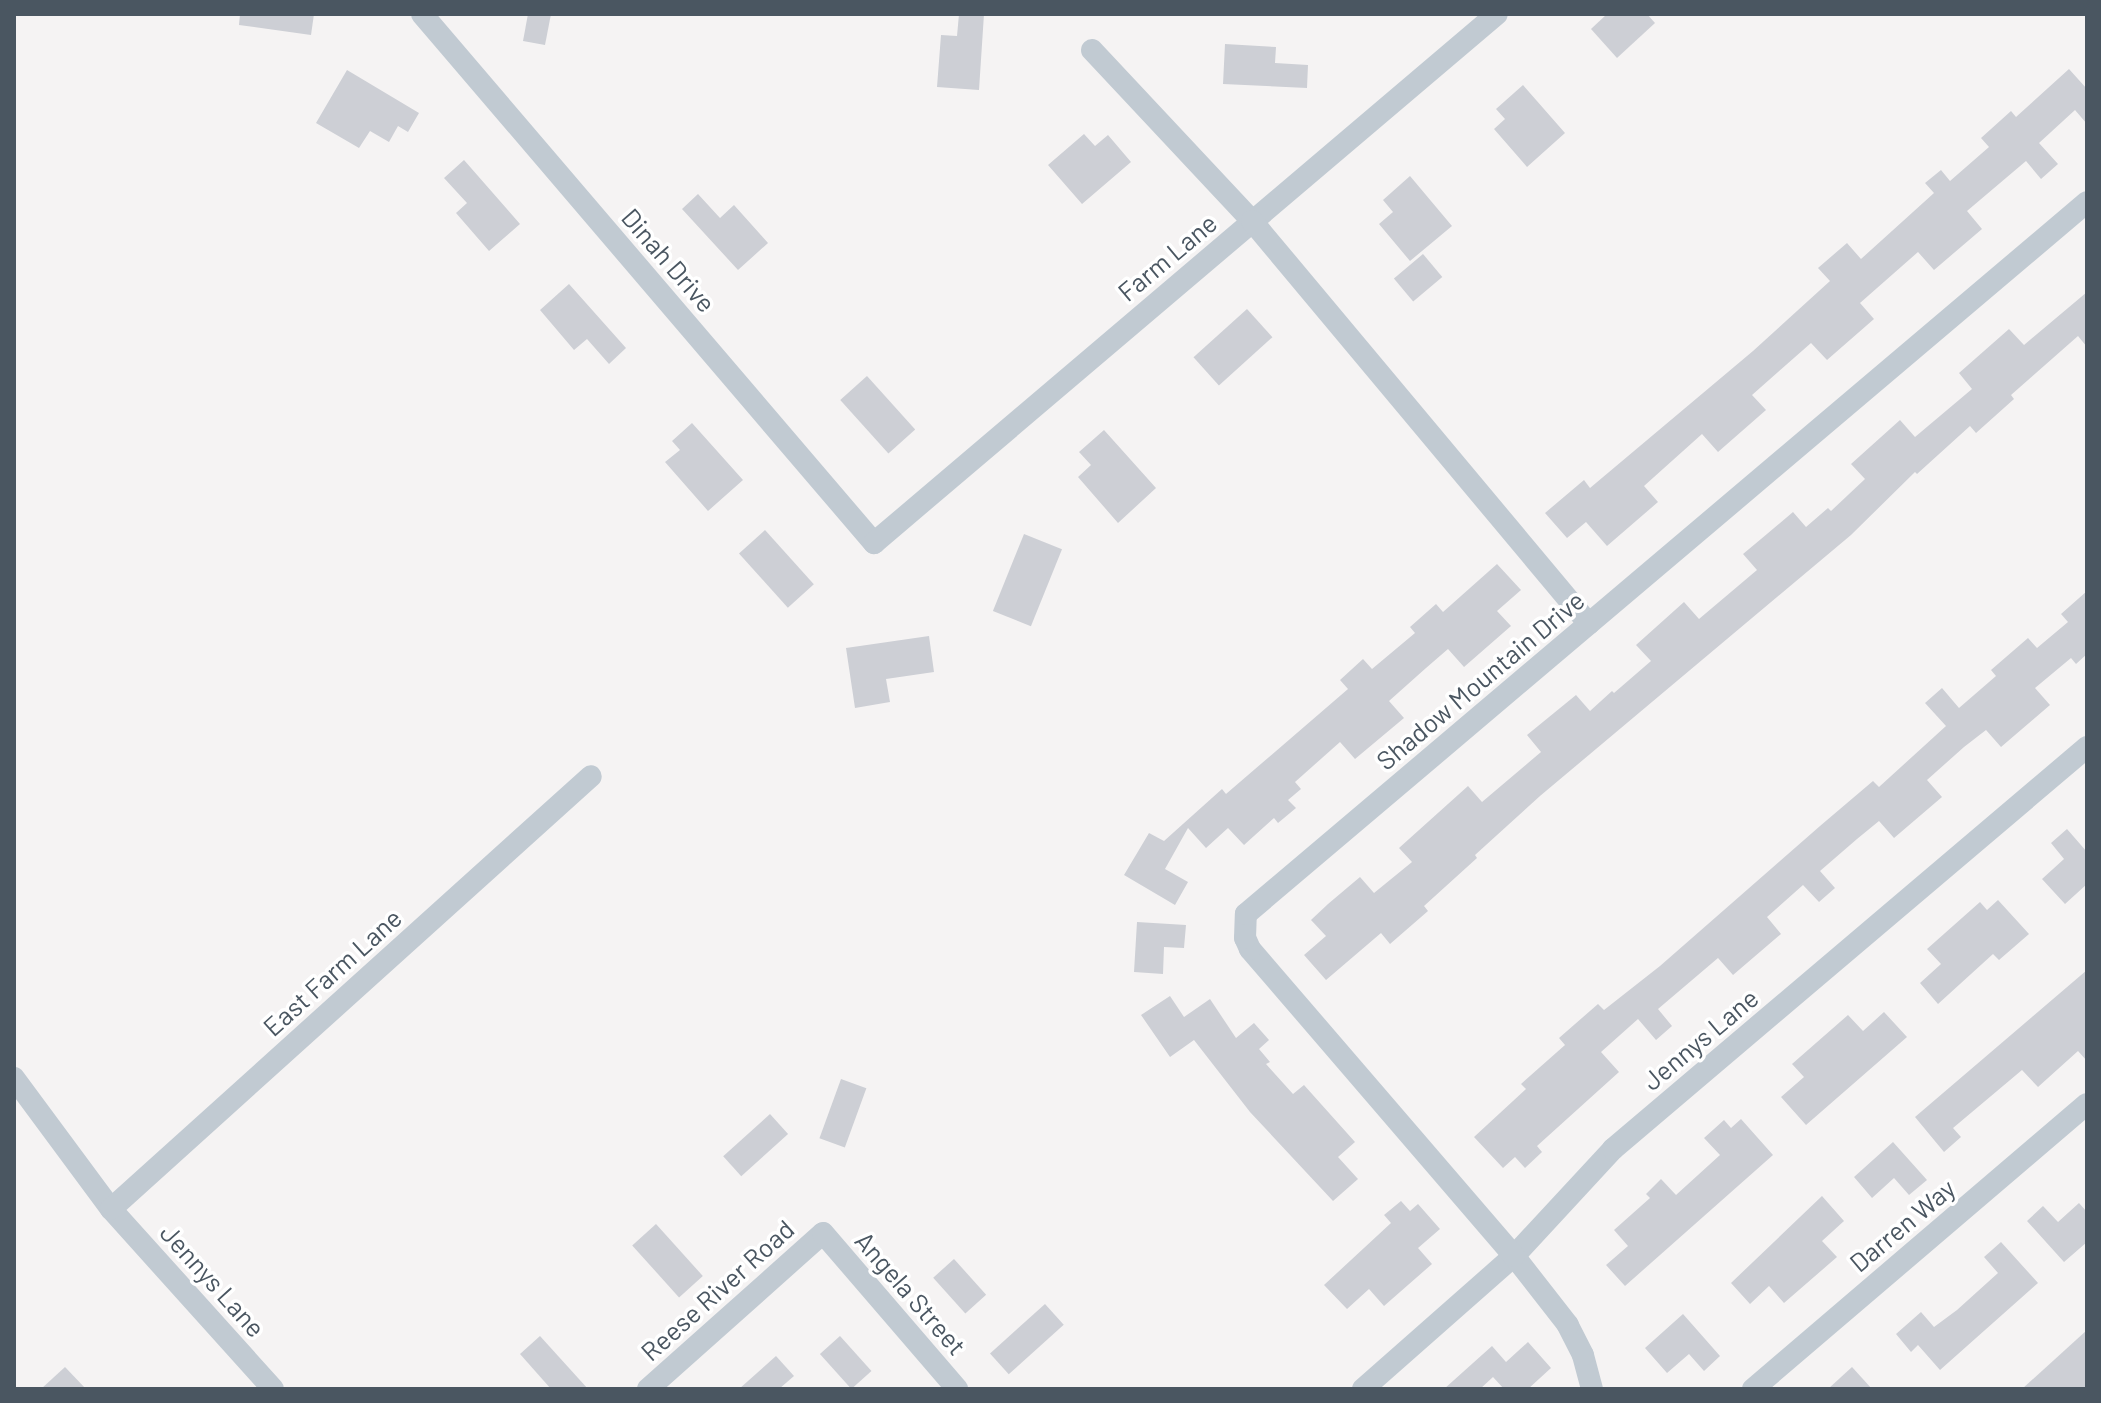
<!DOCTYPE html>
<style>
body{margin:0}
#map{position:relative;width:2101px;height:1403px;overflow:hidden;background:#f5f3f3;font-family:Barlow,sans-serif}
div>[style]{position:absolute}
[style*='--x']{left:calc(var(--x)*1px);top:calc(var(--y)*1px);width:calc(var(--w)*1px);rotate:calc(var(--a)*1deg)}
.building>*{inset:0;background:#cdcfd5;transform-origin:0 0}
.street>*{height:22px;margin:-11px;padding:0 11px;transform-origin:11px;border-radius:11px;background:#c1cad2}
span{translate:-50% -50%;white-space:nowrap;text-align:center;line-height:1.15;-webkit-text-stroke:7px #fff;paint-order:stroke}
.street-label{font-size:26px;color:#4a5661}
.frame{position:absolute;inset:0;border:16px solid #4a5661;pointer-events:none}
</style>
<div id="map">
<div class="building">
<i style="clip-path:polygon(240px 14px,314px 14px,311px 35px,239px 25px)"></i>
<i style="clip-path:polygon(528px 14px,551px 14px,545px 45px,523px 41px)"></i>
<i style="clip-path:polygon(959px 14px,984px 14px,979px 90px,937px 87px,941px 35px,957px 36px)"></i>
<i style="clip-path:polygon(1607px 14px,1647px 14px,1655px 23px,1617px 58px,1591px 29px)"></i>
<i style="clip-path:polygon(1225px 44px,1276px 47px,1275px 63px,1308px 65px,1307px 88px,1223px 84px)"></i>
<i style="clip-path:polygon(2069px 69px,2087px 89px,2087px 124px,2075px 110px,2039px 143px,2058px 164px,2041px 179px,2026px 161px,1967px 211px,1982px 229px,1934px 270px,1918px 252px,1860px 303px,1874px 319px,1827px 360px,1811px 343px,1752px 395px,1766px 410px,1718px 452px,1702px 434px,1644px 486px,1658px 502px,1607px 546px,1586px 522px,1567px 538px,1545px 513px,1584px 480px,1590px 488px,1753px 351px,1830px 281px,1818px 268px,1847px 243px,1861px 259px,1934px 193px,1925px 183px,1941px 170px,1950px 181px,1989px 147px,1981px 138px,2011px 111px,2016px 117px)"></i>
<i style="clip-path:polygon(347px 70px,419px 113px,408px 132px,398px 126px,389px 142px,370px 131px,359px 148px,316px 123px)"></i>
<i style="clip-path:polygon(1523px 85px,1565px 133px,1527px 167px,1494px 129px,1505px 119px,1496px 109px)"></i>
<i style="clip-path:polygon(1084px 134px,1095px 146px,1108px 135px,1131px 162px,1082px 204px,1048px 165px)"></i>
<i style="clip-path:polygon(464px 160px,520px 224px,489px 251px,456px 213px,467px 203px,444px 178px)"></i>
<i style="clip-path:polygon(1410px 176px,1452px 226px,1410px 261px,1379px 224px,1393px 212px,1383px 200px)"></i>
<i style="clip-path:polygon(698px 194px,720px 218px,734px 205px,768px 243px,738px 270px,682px 209px)"></i>
<i style="left:1423px;top:254px;width:30px;height:38px;rotate:50deg"></i>
<i style="clip-path:polygon(569px 284px,626px 348px,609px 364px,587px 339px,574px 350px,540px 310px)"></i>
<i style="clip-path:polygon(2087px 292px,2087px 347px,2078px 336px,2011px 395px,2014px 399px,1976px 433px,1970px 426px,1917px 474px,1915px 472px,1851px 535px,1540px 796px,1475px 855px,1477px 858px,1424px 906px,1428px 911px,1390px 944px,1381px 933px,1326px 980px,1304px 955px,1326px 936px,1311px 920px,1328px 904px,1360px 877px,1374px 893px,1412px 862px,1399px 848px,1468px 786px,1482px 802px,1541px 752px,1527px 735px,1576px 695px,1590px 711px,1612px 691px,1614px 693px,1651px 661px,1636px 645px,1684px 602px,1699px 619px,1757px 570px,1743px 554px,1761px 539px,1793px 512px,1806px 527px,1828px 508px,1831px 511px,1865px 479px,1851px 464px,1900px 420px,1915px 437px,1972px 389px,1959px 373px,2009px 329px,2024px 345px)"></i>
<i style="left:1247px;top:309px;width:38px;height:72px;rotate:48deg"></i>
<i style="left:867px;top:376px;width:72px;height:36px;rotate:48deg"></i>
<i style="clip-path:polygon(692px 423px,743px 480px,708px 511px,665px 462px,680px 450px,672px 441px)"></i>
<i style="clip-path:polygon(1104px 430px,1156px 488px,1118px 523px,1078px 477px,1091px 465px,1079px 452px)"></i>
<i style="left:765px;top:530px;width:73px;height:35px;rotate:48deg"></i>
<i style="left:1024px;top:534px;width:41px;height:83px;rotate:22deg"></i>
<i style="clip-path:polygon(1497px 564px,1521px 590px,1497px 611px,1511px 626px,1464px 667px,1448px 649px,1426px 668px,1389px 701px,1404px 718px,1355px 759px,1340px 742px,1295px 782px,1301px 789px,1288px 800px,1296px 808px,1278px 823px,1274px 818px,1244px 845px,1228px 828px,1206px 848px,1188px 828px,1165px 869px,1188px 882px,1175px 905px,1124px 875px,1149px 833px,1164px 841px,1222px 789px,1226px 794px,1348px 689px,1340px 680px,1363px 659px,1372px 669px,1415px 633px,1410px 627px,1436px 604px,1443px 612px)"></i>
<i style="clip-path:polygon(2087px 591px,2087px 654px,2076px 664px,2071px 658px,2035px 688px,2050px 705px,2001px 747px,1986px 730px,1964px 747px,1927px 780px,1942px 797px,1894px 838px,1879px 821px,1857px 839px,1820px 871px,1835px 888px,1819px 902px,1803px 885px,1767px 917px,1781px 934px,1733px 975px,1718px 958px,1658px 1009px,1672px 1026px,1656px 1040px,1638px 1019px,1601px 1052px,1619px 1072px,1537px 1146px,1542px 1152px,1525px 1168px,1515px 1157px,1503px 1168px,1474px 1137px,1526px 1089px,1521px 1084px,1565px 1045px,1559px 1038px,1598px 1004px,1604px 1010px,1660px 966px,1820px 826px,1873px 781px,1879px 787px,1946px 726px,1925px 703px,1942px 688px,1959px 708px,1996px 676px,1991px 670px,2028px 638px,2037px 648px,2068px 622px,2061px 614px)"></i>
<i style="clip-path:polygon(929px 636px,934px 672px,886px 679px,890px 702px,855px 708px,846px 648px)"></i>
<i style="clip-path:polygon(2067px 829px,2087px 852px,2087px 884px,2065px 904px,2042px 879px,2064px 859px,2051px 843px)"></i>
<i style="clip-path:polygon(1998px 900px,2029px 934px,1999px 960px,1993px 954px,1938px 1004px,1920px 983px,1941px 964px,1927px 949px,1980px 902px,1987px 910px)"></i>
<i style="clip-path:polygon(1137px 922px,1186px 925px,1184px 948px,1164px 947px,1163px 974px,1134px 972px)"></i>
<i style="clip-path:polygon(2087px 970px,2087px 1061px,2078px 1051px,2038px 1087px,2022px 1070px,1953px 1128px,1961px 1137px,1944px 1152px,1915px 1117px)"></i>
<i style="clip-path:polygon(1170px 996px,1184px 1017px,1210px 999px,1236px 1038px,1254px 1023px,1269px 1040px,1259px 1049px,1270px 1062px,1266px 1064px,1293px 1094px,1304px 1085px,1355px 1142px,1338px 1157px,1358px 1179px,1333px 1201px,1250px 1112px,1194px 1040px,1170px 1057px,1141px 1015px)"></i>
<i style="clip-path:polygon(1884px 1012px,1907px 1037px,1806px 1125px,1781px 1097px,1804px 1077px,1792px 1064px,1848px 1015px,1863px 1031px)"></i>
<i style="left:841px;top:1079px;width:27px;height:63px;rotate:20deg"></i>
<i style="left:770px;top:1114px;width:27px;height:63px;rotate:48deg"></i>
<i style="clip-path:polygon(1741px 1119px,1773px 1155px,1625px 1286px,1606px 1265px,1628px 1246px,1614px 1230px,1650px 1198px,1646px 1194px,1661px 1179px,1676px 1195px,1720px 1155px,1704px 1138px,1724px 1120px,1731px 1128px)"></i>
<i style="clip-path:polygon(1893px 1142px,1927px 1180px,1909px 1195px,1894px 1178px,1872px 1198px,1854px 1177px)"></i>
<i style="clip-path:polygon(1822px 1196px,1844px 1221px,1822px 1241px,1837px 1257px,1784px 1303px,1769px 1286px,1750px 1304px,1731px 1283px)"></i>
<i style="clip-path:polygon(1401px 1201px,1410px 1211px,1418px 1204px,1440px 1229px,1418px 1248px,1432px 1264px,1384px 1306px,1369px 1289px,1347px 1309px,1324px 1285px,1391px 1223px,1384px 1215px)"></i>
<i style="clip-path:polygon(2079px 1203px,2087px 1212px,2087px 1242px,2064px 1262px,2027px 1221px,2043px 1206px,2058px 1222px)"></i>
<i style="left:656px;top:1224px;width:70px;height:32px;rotate:48deg"></i>
<i style="clip-path:polygon(2001px 1242px,2038px 1283px,1940px 1370px,1918px 1345px,1911px 1352px,1896px 1334px,1921px 1312px,1934px 1327px,1957px 1310px,1998px 1273px,1984px 1257px)"></i>
<i style="left:954px;top:1259px;width:48px;height:28px;rotate:48deg"></i>
<i style="left:1045px;top:1304px;width:28px;height:74px;rotate:48deg"></i>
<i style="clip-path:polygon(1683px 1314px,1720px 1356px,1704px 1371px,1689px 1354px,1667px 1373px,1645px 1348px)"></i>
<i style="clip-path:polygon(2087px 1330px,2087px 1389px,2022px 1389px)"></i>
<i style="clip-path:polygon(540px 1336px,588px 1389px,551px 1389px,520px 1354px)"></i>
<i style="left:840px;top:1336px;width:47px;height:27px;rotate:48deg"></i>
<i style="clip-path:polygon(1528px 1342px,1551px 1368px,1528px 1389px,1504px 1389px,1493px 1377px,1480px 1389px,1444px 1389px,1492px 1346px,1506px 1362px)"></i>
<i style="clip-path:polygon(776px 1356px,794px 1376px,779px 1389px,739px 1389px)"></i>
<i style="clip-path:polygon(65px 1367px,86px 1389px,41px 1389px)"></i>
<i style="clip-path:polygon(1852px 1367px,1872px 1389px,1828px 1389px)"></i>
</div>
<div class="street">
<i style="--x:422;--y:14;--w:696;--a:49.49"></i>
<i style="--x:874;--y:543;--w:817;--a:-40.34"></i>
<i style="--x:1092;--y:50;--w:234;--a:46.9"></i>
<i style="--x:1252;--y:221;--w:525;--a:50.1"></i>
<i style="--x:14;--y:1078;--w:163;--a:53.5"></i>
<i style="--x:111;--y:1209;--w:242;--a:48"></i>
<i style="--x:111;--y:1209;--w:646;--a:-42.05"></i>
<i style="--x:648;--y:1389;--w:234;--a:-41.7"></i>
<i style="--x:823;--y:1233;--w:206;--a:49.3"></i>
<i style="--x:1363;--y:1389;--w:201;--a:-41.4"></i>
<i style="--x:1514;--y:1256;--w:146;--a:-47.2"></i>
<i style="--x:1613;--y:1149;--w:622;--a:-40.3"></i>
<i style="--x:1592;--y:1389;--w:35;--a:-105"></i>
<i style="--x:1583;--y:1355;--w:34;--a:-117"></i>
<i style="--x:1568;--y:1325;--w:88;--a:-128"></i>
<i style="--x:1514;--y:1256;--w:405;--a:-130.7"></i>
<i style="--x:1250;--y:949;--w:12;--a:-114"></i>
<i style="--x:1245;--y:938;--w:24;--a:-88"></i>
<i style="--x:1246;--y:914;--w:1102;--a:-40.25"></i>
<i style="--x:1753;--y:1389;--w:439;--a:-40.5"></i>
</div>
<div class="street-label">
<span style="left:1167px;top:257px;rotate:-40deg">Farm Lane</span>
<span style="left:669px;top:260px;rotate:49deg">Dinah Drive</span>
<span style="left:1480px;top:680px;rotate:-40deg">Shadow Mountain Drive</span>
<span style="left:332px;top:972px;rotate:-42deg">East Farm Lane</span>
<span style="left:1700px;top:1039px;rotate:-40deg">Jennys Lane</span>
<span style="left:1902px;top:1225px;rotate:-40deg">Darren Way</span>
<span style="left:213px;top:1280px;rotate:48deg">Jennys Lane</span>
<span style="left:717px;top:1290px;rotate:-42deg">Reese River Road</span>
<span style="left:911px;top:1293px;rotate:49deg">Angela Street</span>
</div>
<div class="frame"></div>
</div>
